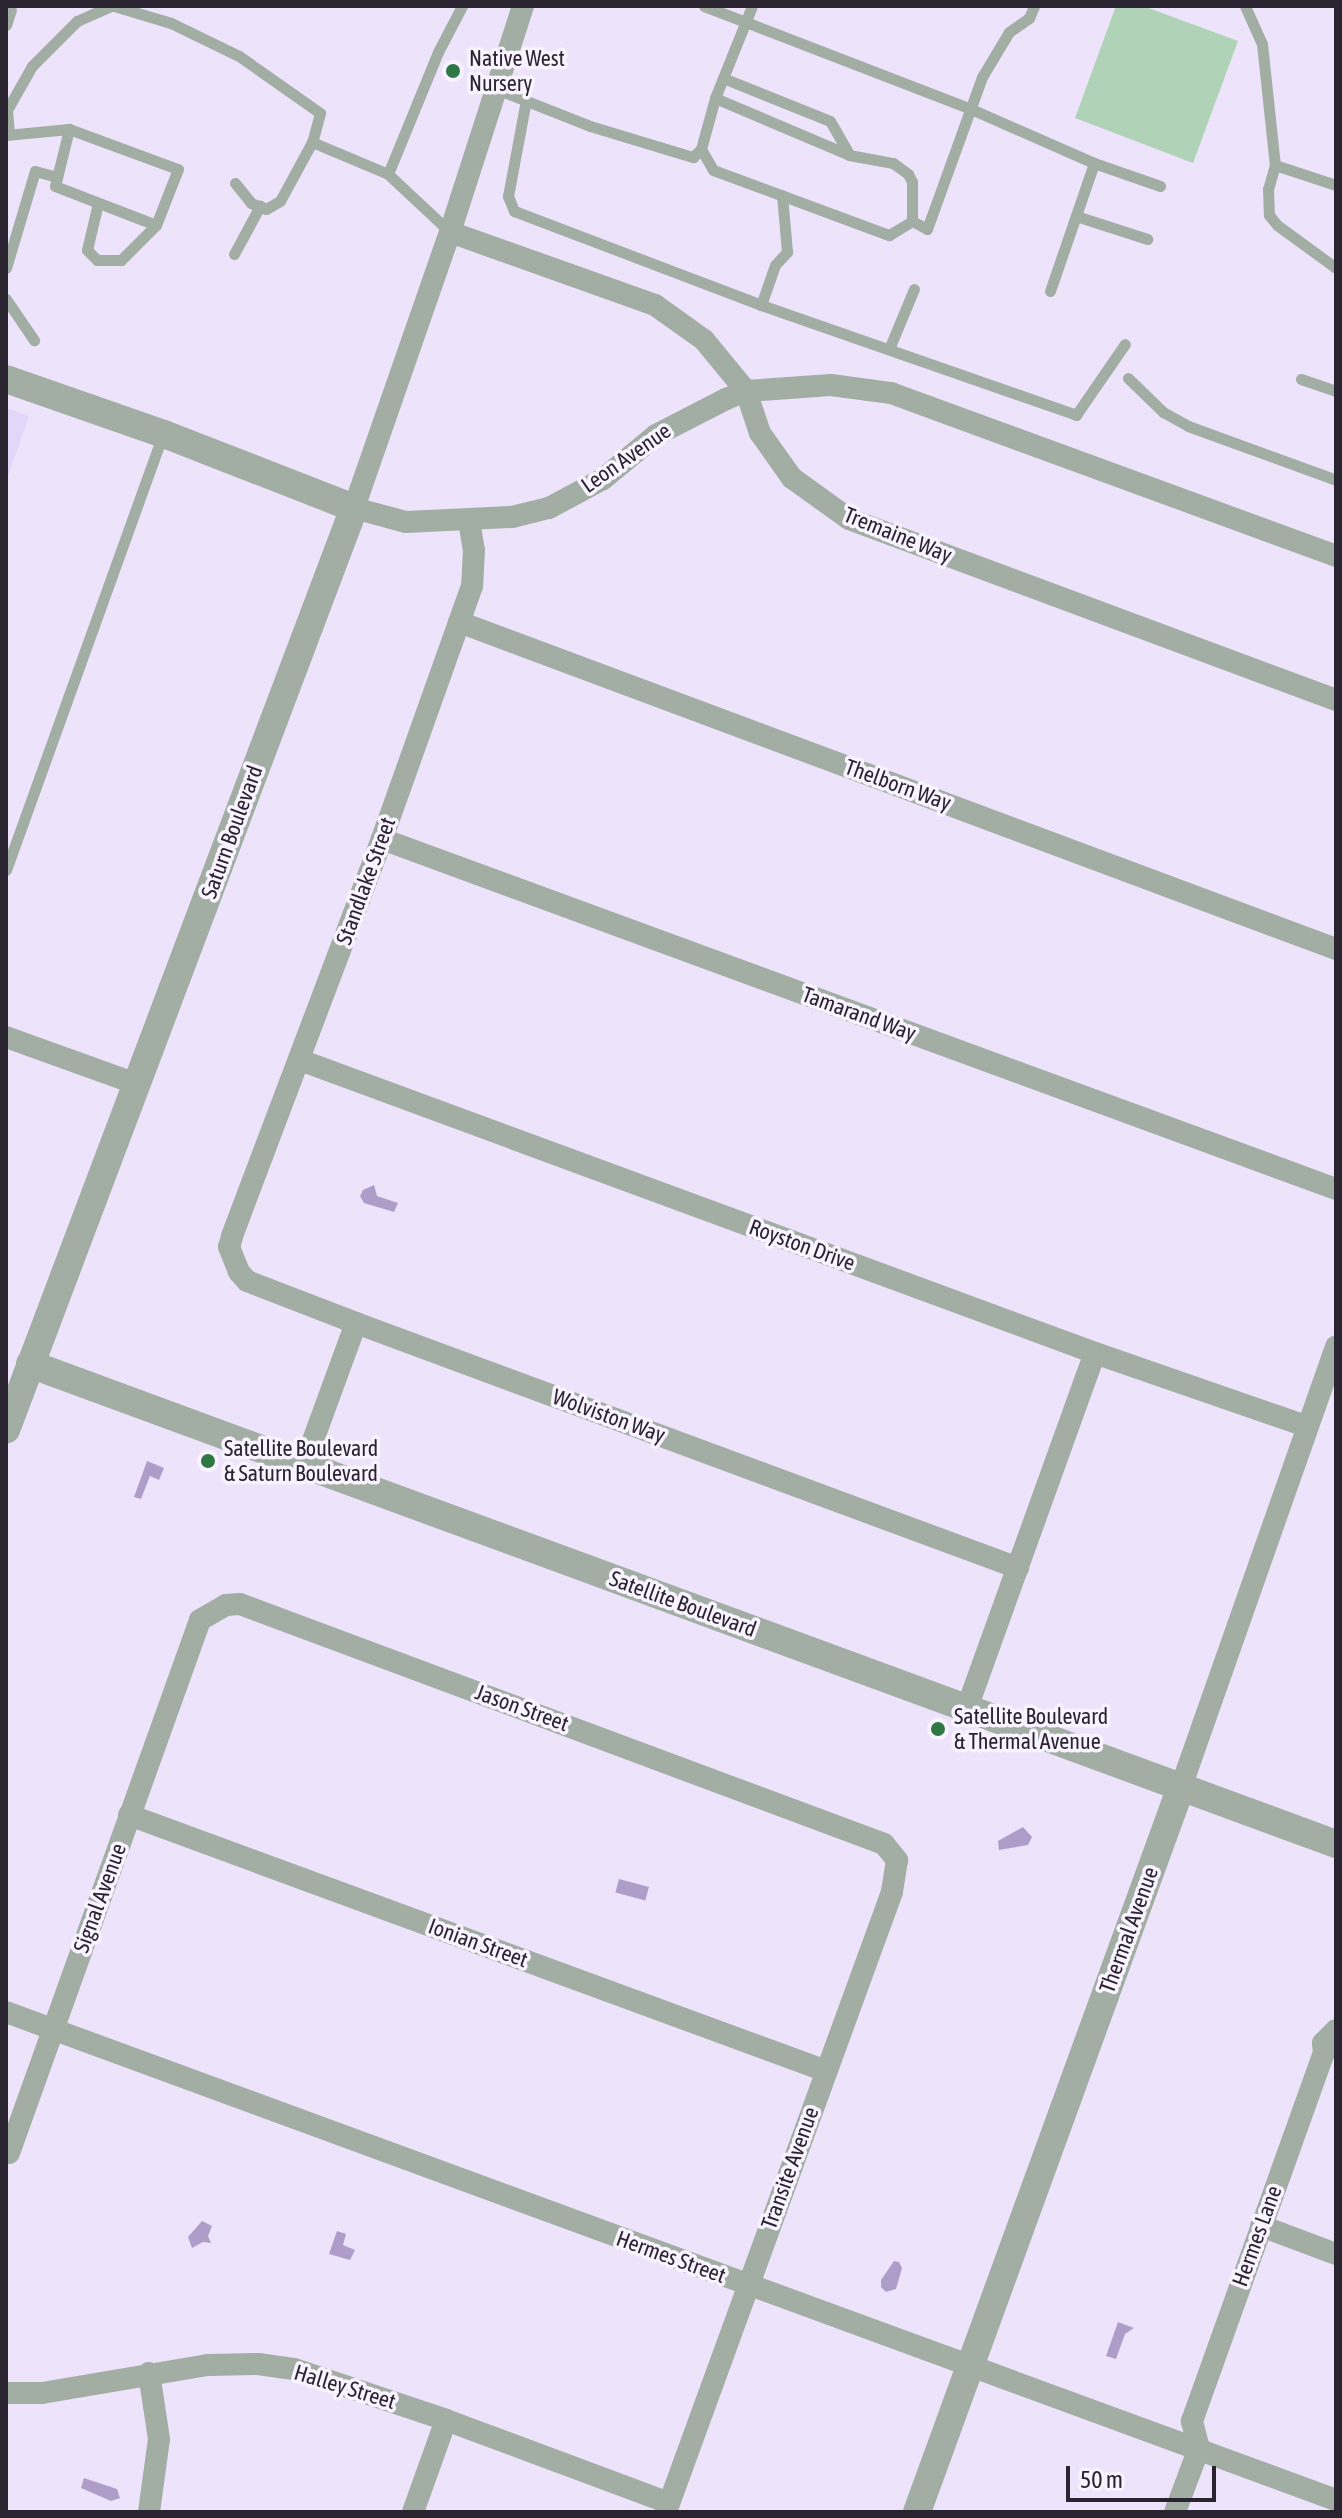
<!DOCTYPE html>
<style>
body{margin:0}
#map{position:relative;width:1342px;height:2518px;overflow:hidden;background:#ede4fb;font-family:"Asap Condensed",sans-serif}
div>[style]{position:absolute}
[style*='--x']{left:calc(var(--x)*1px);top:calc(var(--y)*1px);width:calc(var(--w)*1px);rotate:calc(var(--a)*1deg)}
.built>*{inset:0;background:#e4d6f9}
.green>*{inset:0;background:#b0d2b6}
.water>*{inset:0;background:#af9dc9;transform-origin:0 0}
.service>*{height:11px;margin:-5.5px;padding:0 5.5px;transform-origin:5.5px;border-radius:5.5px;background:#a2ada4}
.minor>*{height:22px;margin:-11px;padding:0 11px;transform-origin:11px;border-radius:11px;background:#a2ada4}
.tertiary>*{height:28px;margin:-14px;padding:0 14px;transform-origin:14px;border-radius:14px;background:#a2ada4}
.dots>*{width:22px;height:22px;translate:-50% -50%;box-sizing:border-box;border:4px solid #f8f3ff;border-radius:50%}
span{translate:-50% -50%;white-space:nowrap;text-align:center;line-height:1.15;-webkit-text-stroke:7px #f8f3ff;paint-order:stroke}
.poi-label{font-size:22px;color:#29242f}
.left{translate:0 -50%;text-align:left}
.street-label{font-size:22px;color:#29242f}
.frame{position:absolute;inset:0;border:8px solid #29242f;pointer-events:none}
.scale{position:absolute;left:1066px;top:2466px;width:150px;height:36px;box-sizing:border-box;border:4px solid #29242f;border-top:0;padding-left:10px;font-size:24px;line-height:28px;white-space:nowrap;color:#29242f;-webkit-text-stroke:6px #f8f3ff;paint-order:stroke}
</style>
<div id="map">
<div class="built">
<i style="clip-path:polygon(6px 408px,29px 416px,6px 482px)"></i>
</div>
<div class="green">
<i style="clip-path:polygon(1116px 6px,1143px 6px,1238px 41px,1193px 163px,1075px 118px)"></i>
</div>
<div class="water">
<i style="clip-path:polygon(374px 1185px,377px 1196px,398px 1203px,394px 1212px,364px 1203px,360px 1196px,363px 1190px)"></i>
<i style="clip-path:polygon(147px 1461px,164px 1468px,159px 1480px,150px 1476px,141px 1499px,134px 1497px)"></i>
<i style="clip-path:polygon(1023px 1827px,1032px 1837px,1028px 1845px,999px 1850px,998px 1841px)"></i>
<i style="left:619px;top:1879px;width:31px;height:14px;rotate:15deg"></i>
<i style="clip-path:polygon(202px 2221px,212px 2226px,208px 2236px,211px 2243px,203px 2242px,192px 2248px,188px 2237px)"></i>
<i style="clip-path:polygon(337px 2231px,346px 2234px,343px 2245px,355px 2250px,350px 2260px,329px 2254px)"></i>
<i style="clip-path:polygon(894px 2261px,899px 2262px,902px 2268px,896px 2289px,886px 2292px,881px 2287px,881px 2280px)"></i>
<i style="clip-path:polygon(1118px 2322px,1134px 2328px,1125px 2334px,1116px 2359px,1106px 2356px)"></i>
<i style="clip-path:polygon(84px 2478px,117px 2489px,120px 2498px,111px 2501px,81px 2488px)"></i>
</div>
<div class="service">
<i style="--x:114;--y:6;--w:59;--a:16.6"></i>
<i style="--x:171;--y:23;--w:76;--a:25.9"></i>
<i style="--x:239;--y:56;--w:99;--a:35.1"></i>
<i style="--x:320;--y:113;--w:30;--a:105"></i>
<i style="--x:312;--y:142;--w:82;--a:22.8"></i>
<i style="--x:704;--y:6;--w:286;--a:21.1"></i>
<i style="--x:971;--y:109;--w:134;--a:23.7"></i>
<i style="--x:1094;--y:163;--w:70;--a:19.2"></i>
<i style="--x:1245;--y:6;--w:42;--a:65.9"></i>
<i style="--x:1262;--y:44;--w:122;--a:83.9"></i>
<i style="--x:1275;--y:165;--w:25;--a:106"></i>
<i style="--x:1268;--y:189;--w:26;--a:88"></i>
<i style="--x:1269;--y:215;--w:13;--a:51"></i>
<i style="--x:1277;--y:225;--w:73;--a:36.1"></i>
<i style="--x:6;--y:25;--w:16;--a:-72"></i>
<i style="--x:723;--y:78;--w:115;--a:21.9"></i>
<i style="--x:830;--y:121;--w:38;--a:60"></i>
<i style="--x:494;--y:88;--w:103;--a:21.6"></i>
<i style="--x:590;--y:126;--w:108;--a:16.8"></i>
<i style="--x:693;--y:157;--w:11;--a:-45"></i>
<i style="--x:701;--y:149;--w:53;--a:-74.6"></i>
<i style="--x:715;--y:98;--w:99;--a:-68.1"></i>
<i style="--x:715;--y:98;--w:146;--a:23"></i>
<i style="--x:849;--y:155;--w:45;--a:10.3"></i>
<i style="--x:893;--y:163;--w:19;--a:36"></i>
<i style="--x:908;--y:174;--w:9;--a:63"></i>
<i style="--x:912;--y:182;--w:39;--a:90"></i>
<i style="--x:526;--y:100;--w:98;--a:100.6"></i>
<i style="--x:508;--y:196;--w:16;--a:68"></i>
<i style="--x:514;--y:211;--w:264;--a:20.8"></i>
<i style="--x:761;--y:305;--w:334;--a:19.2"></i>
<i style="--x:1076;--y:415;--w:86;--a:-55.4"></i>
<i style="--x:9;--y:133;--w:23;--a:-95"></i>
<i style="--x:7;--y:110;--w:51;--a:-60.4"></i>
<i style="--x:32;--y:66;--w:64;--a:-45"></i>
<i style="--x:77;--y:21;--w:36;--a:-24"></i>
<i style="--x:6;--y:135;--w:63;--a:-5.4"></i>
<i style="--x:69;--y:129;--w:116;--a:20.2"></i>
<i style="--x:178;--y:169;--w:60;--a:111.4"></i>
<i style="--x:156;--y:225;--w:108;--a:-158.9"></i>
<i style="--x:55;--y:186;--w:59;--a:-76.2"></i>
<i style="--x:701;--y:149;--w:24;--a:60"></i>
<i style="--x:713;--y:170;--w:188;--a:20.3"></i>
<i style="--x:889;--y:235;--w:27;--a:-31"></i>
<i style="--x:912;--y:221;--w:17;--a:28"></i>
<i style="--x:927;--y:229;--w:162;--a:-70.1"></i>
<i style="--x:982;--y:77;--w:52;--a:-59"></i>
<i style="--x:1009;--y:32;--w:24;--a:-35"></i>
<i style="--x:1029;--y:18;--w:13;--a:-67"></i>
<i style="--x:1275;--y:165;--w:64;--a:18.2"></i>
<i style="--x:235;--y:183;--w:26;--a:51"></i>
<i style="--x:251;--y:203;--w:16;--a:22"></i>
<i style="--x:266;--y:209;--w:16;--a:-30"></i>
<i style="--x:280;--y:201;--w:67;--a:-61.5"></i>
<i style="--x:98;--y:203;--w:48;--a:103.2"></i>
<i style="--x:87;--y:250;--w:14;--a:45"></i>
<i style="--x:97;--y:260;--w:24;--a:0"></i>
<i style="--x:121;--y:260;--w:49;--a:-45"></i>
<i style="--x:1076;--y:216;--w:75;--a:17.9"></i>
<i style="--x:450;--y:232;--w:85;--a:-136.9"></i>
<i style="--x:388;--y:174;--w:132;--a:-67.7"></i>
<i style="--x:438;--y:52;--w:52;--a:-62.4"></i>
<i style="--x:234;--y:254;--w:55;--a:-61.6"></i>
<i style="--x:6;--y:268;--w:101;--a:-73.4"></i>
<i style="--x:35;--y:171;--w:23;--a:15"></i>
<i style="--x:1050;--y:291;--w:135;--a:-71"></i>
<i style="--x:6;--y:299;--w:50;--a:55.7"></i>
<i style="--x:761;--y:305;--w:42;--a:-70.7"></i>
<i style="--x:775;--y:265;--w:18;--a:-47"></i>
<i style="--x:787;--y:252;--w:57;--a:-95"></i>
<i style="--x:889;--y:349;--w:65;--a:-67.4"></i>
<i style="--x:1128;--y:378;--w:49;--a:44.2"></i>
<i style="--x:1163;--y:412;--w:29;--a:29"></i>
<i style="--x:1188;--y:426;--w:158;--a:20"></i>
<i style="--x:1301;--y:379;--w:37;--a:19"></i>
<i style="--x:6;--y:870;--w:462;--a:-70.2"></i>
</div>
<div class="minor">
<i style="--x:523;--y:6;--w:237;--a:107.9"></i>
<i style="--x:450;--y:232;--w:292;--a:109.2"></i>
<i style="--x:354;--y:508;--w:54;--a:15.1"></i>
<i style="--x:406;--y:522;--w:106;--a:-2.7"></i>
<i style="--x:512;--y:517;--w:38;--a:-14"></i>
<i style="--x:549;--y:508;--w:61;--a:-28.2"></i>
<i style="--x:603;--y:479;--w:69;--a:-39.7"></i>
<i style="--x:656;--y:435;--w:79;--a:-27.2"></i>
<i style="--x:726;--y:399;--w:22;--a:-22"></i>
<i style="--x:746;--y:391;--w:85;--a:-4"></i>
<i style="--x:831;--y:385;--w:61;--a:7.6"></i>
<i style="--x:891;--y:393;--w:474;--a:20.1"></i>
<i style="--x:450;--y:232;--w:218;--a:19.6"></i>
<i style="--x:655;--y:305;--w:60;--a:35.5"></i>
<i style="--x:704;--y:340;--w:66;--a:50.5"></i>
<i style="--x:746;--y:391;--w:44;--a:71.6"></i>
<i style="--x:760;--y:433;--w:55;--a:54.6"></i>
<i style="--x:792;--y:478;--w:70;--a:35.7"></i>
<i style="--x:849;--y:519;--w:520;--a:20.39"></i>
<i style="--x:469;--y:520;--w:30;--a:81"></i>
<i style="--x:474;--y:550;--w:36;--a:93"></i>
<i style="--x:472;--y:586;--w:269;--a:109.6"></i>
<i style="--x:382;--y:839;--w:425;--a:110.7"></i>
<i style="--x:232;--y:1237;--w:10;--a:107"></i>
<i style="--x:229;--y:1247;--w:27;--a:68"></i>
<i style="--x:239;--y:1272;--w:12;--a:48"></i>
<i style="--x:247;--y:1281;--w:117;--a:21.1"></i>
<i style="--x:356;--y:1323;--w:706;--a:20.31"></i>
<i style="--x:459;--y:622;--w:936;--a:20.45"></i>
<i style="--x:382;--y:839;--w:1016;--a:20.15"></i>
<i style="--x:6;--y:1037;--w:141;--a:19.8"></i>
<i style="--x:300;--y:1060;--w:847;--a:20.23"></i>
<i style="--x:1095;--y:1353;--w:223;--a:19.1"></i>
<i style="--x:304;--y:1465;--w:151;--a:-69.9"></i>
<i style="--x:967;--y:1708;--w:377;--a:-70.2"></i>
<i style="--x:1181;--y:1787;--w:467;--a:-70.6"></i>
<i style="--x:129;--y:1815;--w:743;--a:20.17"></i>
<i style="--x:6;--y:2012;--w:1417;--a:20.15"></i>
<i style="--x:9;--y:2153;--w:566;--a:-70.28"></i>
<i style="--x:200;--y:1620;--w:30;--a:-30"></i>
<i style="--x:226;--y:1605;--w:14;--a:-4"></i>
<i style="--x:240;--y:1604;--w:687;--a:20.44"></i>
<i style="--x:884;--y:1844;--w:21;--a:51"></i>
<i style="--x:897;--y:1860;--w:32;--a:99"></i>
<i style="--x:892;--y:1892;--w:660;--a:110.03"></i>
<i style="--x:1261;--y:2226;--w:80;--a:20.5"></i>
<i style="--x:149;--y:2373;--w:67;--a:81.4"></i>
<i style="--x:159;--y:2439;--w:74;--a:97.8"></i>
<i style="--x:6;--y:2393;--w:36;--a:0"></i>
<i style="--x:42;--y:2393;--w:168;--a:-9.6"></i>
<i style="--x:208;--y:2365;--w:50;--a:-1.1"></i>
<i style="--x:258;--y:2364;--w:36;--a:8"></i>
<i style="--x:294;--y:2369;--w:160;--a:18.5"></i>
<i style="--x:446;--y:2420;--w:238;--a:20.4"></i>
<i style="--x:1199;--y:2448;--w:28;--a:-105"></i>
<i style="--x:1192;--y:2421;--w:391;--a:-70.3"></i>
<i style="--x:1324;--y:2053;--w:10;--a:-96"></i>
<i style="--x:1323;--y:2043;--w:18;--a:-45"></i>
<i style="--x:413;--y:2512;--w:98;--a:-70.3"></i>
<i style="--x:1175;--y:2512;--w:68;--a:-69.4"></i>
</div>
<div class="tertiary">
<i style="--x:6;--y:379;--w:167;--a:19.2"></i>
<i style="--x:164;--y:434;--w:204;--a:21.3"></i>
<i style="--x:354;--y:508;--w:985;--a:110.68"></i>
<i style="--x:30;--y:1364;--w:1391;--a:20.18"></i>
<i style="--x:917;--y:2512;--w:772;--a:-69.99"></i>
</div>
<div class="dots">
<i style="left:453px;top:71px;background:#2f7744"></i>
<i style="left:208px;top:1461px;background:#2f7744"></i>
<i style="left:938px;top:1729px;background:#2f7744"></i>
</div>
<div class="poi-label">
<span class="left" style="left:469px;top:71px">Native West<br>Nursery</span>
<span class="left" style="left:224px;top:1461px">Satellite Boulevard<br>&amp; Saturn Boulevard</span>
<span class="left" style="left:954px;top:1729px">Satellite Boulevard<br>&amp; Thermal Avenue</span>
</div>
<div class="street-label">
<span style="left:626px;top:458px;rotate:-35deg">Leon Avenue</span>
<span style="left:898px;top:535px;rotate:22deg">Tremaine Way</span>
<span style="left:898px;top:785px;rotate:20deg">Thelborn Way</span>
<span style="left:232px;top:832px;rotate:-70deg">Saturn Boulevard</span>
<span style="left:366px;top:881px;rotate:-70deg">Standlake Street</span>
<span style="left:859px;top:1014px;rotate:20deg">Tamarand Way</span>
<span style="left:802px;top:1245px;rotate:20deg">Royston Drive</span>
<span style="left:609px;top:1416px;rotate:20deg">Wolviston Way</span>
<span style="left:683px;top:1604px;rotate:20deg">Satellite Boulevard</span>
<span style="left:522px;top:1708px;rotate:20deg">Jason Street</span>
<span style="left:100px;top:1898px;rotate:-70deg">Signal Avenue</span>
<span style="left:1129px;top:1930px;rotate:-70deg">Thermal Avenue</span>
<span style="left:478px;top:1943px;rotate:20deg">Ionian Street</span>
<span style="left:790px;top:2168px;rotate:-70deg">Transite Avenue</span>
<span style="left:1257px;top:2236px;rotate:-70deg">Hermes Lane</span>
<span style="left:671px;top:2257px;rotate:20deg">Hermes Street</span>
<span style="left:345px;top:2387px;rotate:17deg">Halley Street</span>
</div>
<div class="frame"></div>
<div class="scale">50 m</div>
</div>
